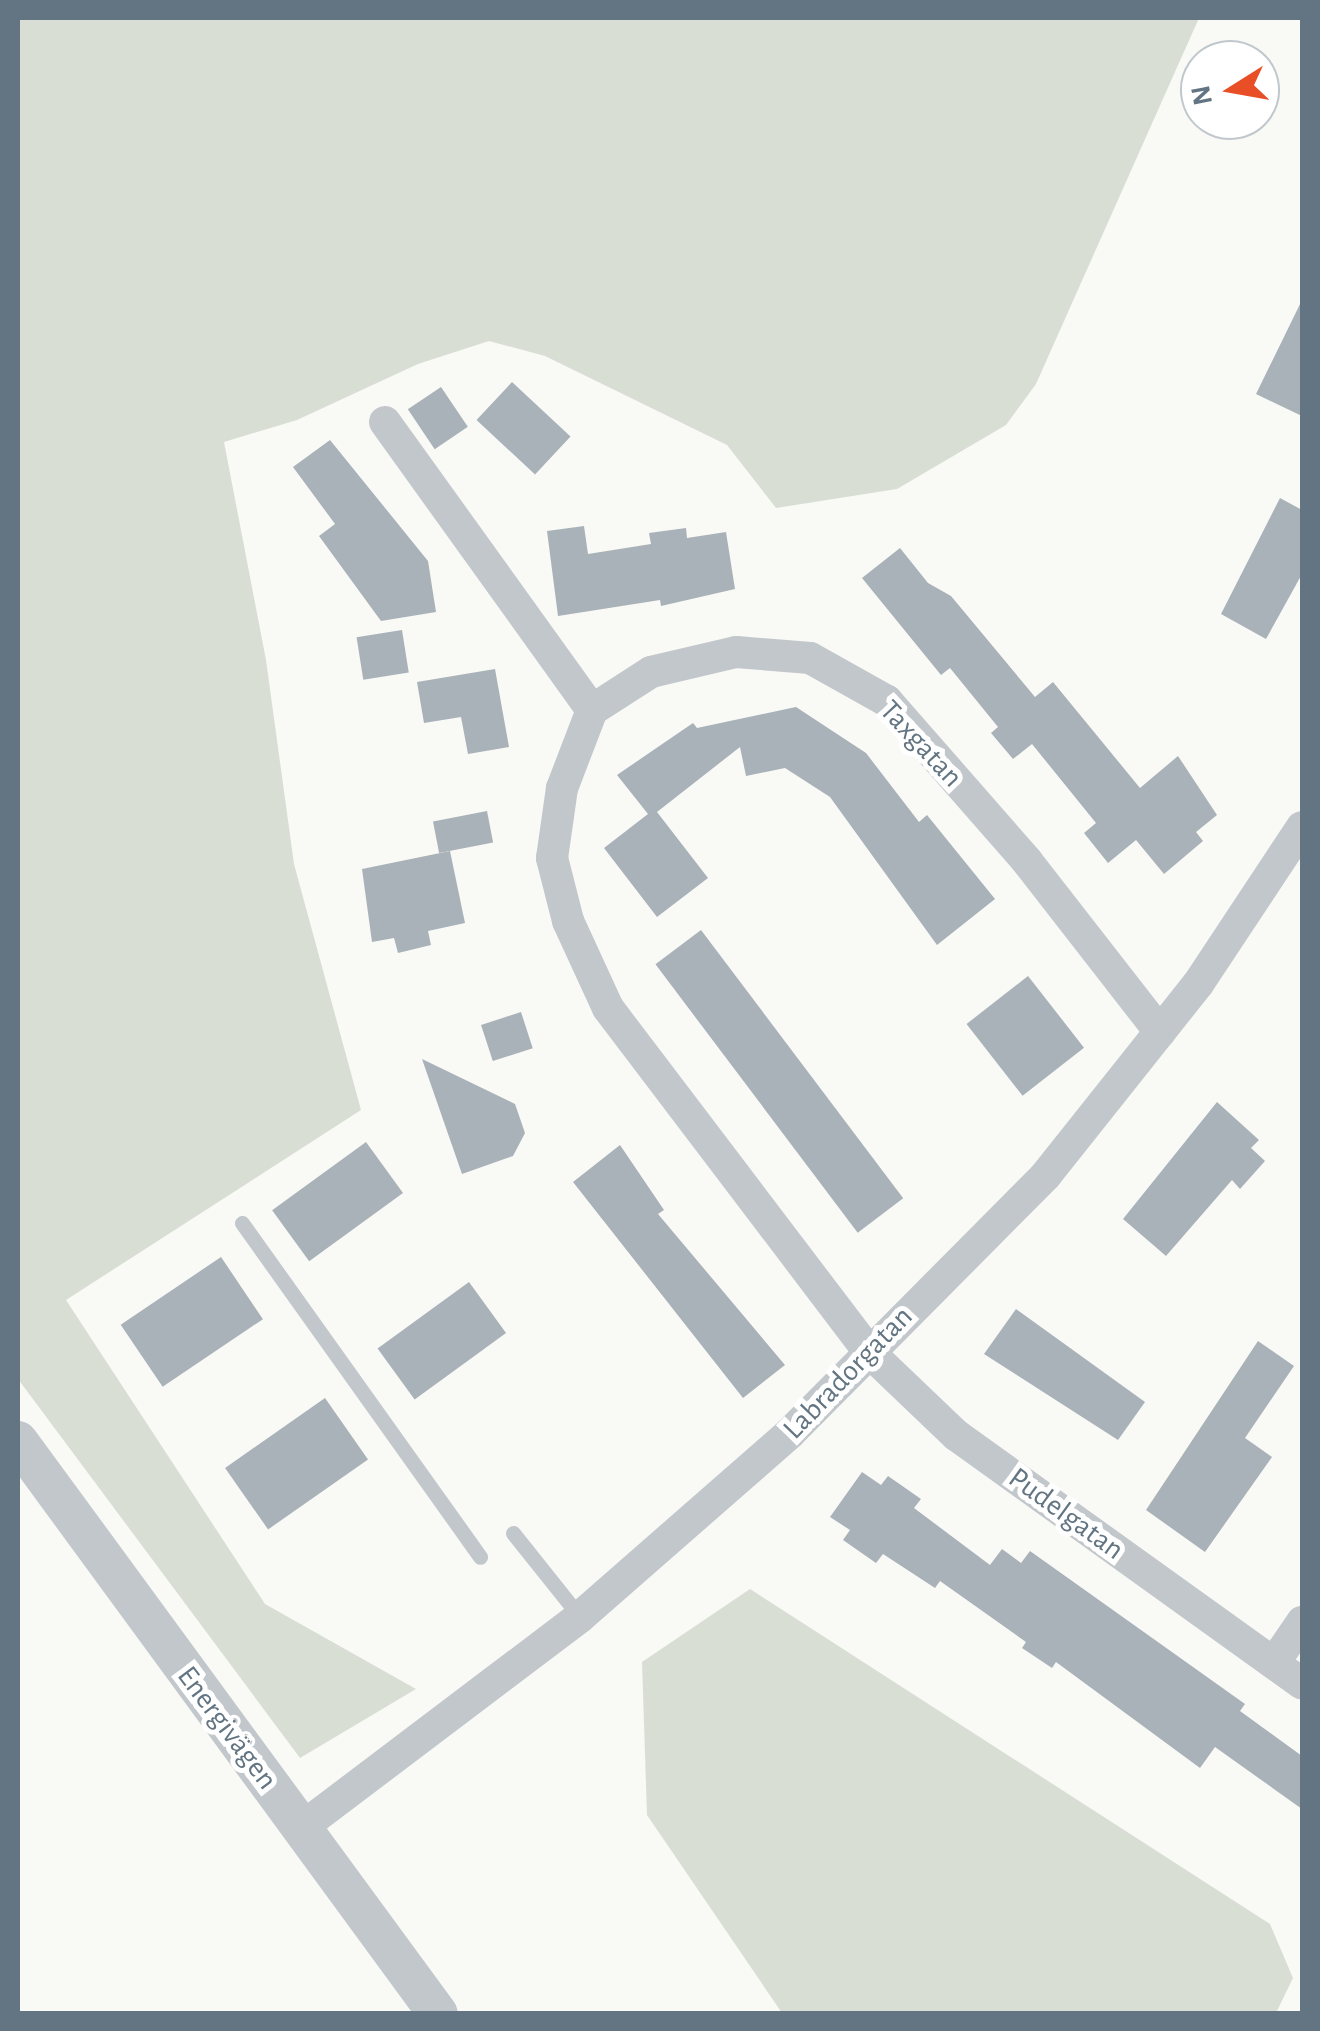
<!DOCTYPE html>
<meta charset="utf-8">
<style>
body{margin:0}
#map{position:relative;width:1320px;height:2031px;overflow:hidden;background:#f9f9f6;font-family:"Alegreya Sans",sans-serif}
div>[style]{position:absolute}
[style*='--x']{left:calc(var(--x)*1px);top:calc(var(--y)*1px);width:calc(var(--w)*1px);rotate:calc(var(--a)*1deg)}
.green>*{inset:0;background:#d9ded5}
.building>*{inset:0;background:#a9b2b8;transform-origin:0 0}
.service>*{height:15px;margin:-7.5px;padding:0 7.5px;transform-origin:7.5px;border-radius:7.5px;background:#c2c7cb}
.minor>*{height:32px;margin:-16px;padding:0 16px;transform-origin:16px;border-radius:16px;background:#c2c7cb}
.tertiary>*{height:40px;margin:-20px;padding:0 20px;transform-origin:20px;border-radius:20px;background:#c2c7cb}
span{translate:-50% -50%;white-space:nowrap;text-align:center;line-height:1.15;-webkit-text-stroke:10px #fff;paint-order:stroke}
.street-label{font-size:30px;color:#637582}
.frame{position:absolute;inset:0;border:20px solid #637582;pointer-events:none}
.north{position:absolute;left:1180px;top:40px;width:100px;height:100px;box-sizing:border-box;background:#fff;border:2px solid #c1c8cd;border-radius:50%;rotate:259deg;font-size:28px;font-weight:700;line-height:40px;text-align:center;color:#637582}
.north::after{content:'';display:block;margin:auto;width:35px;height:45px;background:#e94f27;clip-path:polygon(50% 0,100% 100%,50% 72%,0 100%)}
</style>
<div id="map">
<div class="green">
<i style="clip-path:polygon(18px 18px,1199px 18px,1036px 384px,1006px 425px,897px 489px,776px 508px,727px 445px,545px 356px,489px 341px,418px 364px,297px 420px,224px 442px,266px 660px,294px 864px,361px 1110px,66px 1300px,265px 1604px,416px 1689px,300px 1758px,18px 1379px)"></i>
<i style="clip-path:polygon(750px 1589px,1270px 1924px,1293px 1978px,1276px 2013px,782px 2013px,647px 1815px,642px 1662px)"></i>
</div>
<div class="building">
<i style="clip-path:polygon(1302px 300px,1302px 416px,1256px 394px)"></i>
<i style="left:512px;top:382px;width:80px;height:52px;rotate:43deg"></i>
<i style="left:441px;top:387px;width:48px;height:40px;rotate:56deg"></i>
<i style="clip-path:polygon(330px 440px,428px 561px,436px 612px,381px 621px,319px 536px,335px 524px,293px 467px)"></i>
<i style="clip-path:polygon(1280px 498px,1302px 510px,1302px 574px,1266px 639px,1221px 614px)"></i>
<i style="clip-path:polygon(584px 526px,588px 554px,651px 544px,649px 533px,686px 528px,687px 538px,726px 532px,735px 589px,661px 606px,660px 600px,558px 616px,547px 531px)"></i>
<i style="clip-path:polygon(900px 548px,928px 583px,951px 596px,1035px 697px,1053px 682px,1140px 788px,1178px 756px,1217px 815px,1196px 832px,1203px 841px,1164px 874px,1136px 840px,1108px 863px,1084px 833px,1096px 823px,1032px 744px,1013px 759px,991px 733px,998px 727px,950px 668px,941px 675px,862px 578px)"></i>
<i style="left:402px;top:630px;width:43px;height:46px;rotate:81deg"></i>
<i style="clip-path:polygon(495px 669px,509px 747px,468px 754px,461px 717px,424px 723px,417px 682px)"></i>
<i style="clip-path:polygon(796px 707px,866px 753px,919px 822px,927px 815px,995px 899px,937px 945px,830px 797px,785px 768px,746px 776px,740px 747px,657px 812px,708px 878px,657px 917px,604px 848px,648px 814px,617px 775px,693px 723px,697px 728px)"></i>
<i style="left:487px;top:811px;width:32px;height:55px;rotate:79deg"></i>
<i style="clip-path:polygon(450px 851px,465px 923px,428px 931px,431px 945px,398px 953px,394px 938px,372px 942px,362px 869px)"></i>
<i style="left:701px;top:930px;width:336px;height:57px;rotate:53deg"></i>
<i style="left:1028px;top:976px;width:91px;height:78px;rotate:52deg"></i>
<i style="left:521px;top:1012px;width:38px;height:42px;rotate:72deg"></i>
<i style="clip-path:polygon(422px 1059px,515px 1104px,525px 1133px,513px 1156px,462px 1174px)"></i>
<i style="clip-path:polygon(1217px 1102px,1259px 1140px,1251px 1148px,1265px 1161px,1240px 1189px,1232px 1180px,1166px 1256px,1123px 1219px)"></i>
<i style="left:366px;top:1142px;width:63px;height:116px;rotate:54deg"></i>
<i style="clip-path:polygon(620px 1145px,664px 1210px,658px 1214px,785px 1365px,743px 1398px,573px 1182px)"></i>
<i style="left:221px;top:1257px;width:75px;height:121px;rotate:56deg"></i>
<i style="left:469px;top:1282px;width:63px;height:113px;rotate:54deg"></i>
<i style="clip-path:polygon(1016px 1309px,1145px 1402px,1118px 1440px,984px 1354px)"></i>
<i style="clip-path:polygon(1258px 1341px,1294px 1366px,1245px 1438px,1272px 1457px,1205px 1552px,1146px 1510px)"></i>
<i style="left:325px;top:1398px;width:75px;height:122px;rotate:55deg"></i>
<i style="clip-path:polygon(862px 1472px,881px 1485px,888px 1476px,921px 1499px,914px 1508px,990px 1565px,1002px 1549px,1021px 1563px,1030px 1551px,1245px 1704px,1240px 1711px,1302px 1756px,1302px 1809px,1215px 1747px,1200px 1768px,1056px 1662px,1052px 1668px,1022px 1648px,1026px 1642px,940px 1581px,935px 1588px,883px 1554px,876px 1563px,843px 1540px,850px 1530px,830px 1517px)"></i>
</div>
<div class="service">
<i style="--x:242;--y:1223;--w:410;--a:54.5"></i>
<i style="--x:513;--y:1533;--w:107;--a:51.4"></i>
</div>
<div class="minor">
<i style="--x:385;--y:422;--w:355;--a:54.3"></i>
<i style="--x:1160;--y:1032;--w:217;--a:-127.9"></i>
<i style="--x:1027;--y:861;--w:213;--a:-131.2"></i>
<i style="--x:887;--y:701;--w:88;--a:-150.8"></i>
<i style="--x:810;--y:658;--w:74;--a:-175.4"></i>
<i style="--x:736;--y:652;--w:87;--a:166.8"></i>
<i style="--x:651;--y:672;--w:70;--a:147.2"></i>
<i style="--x:592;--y:710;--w:84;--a:111"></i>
<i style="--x:562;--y:788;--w:71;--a:98.1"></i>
<i style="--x:552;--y:858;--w:65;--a:75.7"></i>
<i style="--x:568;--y:921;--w:96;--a:65.3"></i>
<i style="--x:608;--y:1008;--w:430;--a:52.8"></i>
<i style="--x:868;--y:1351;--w:122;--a:43.7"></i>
<i style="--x:956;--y:1435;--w:426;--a:35.7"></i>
<i style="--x:1274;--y:1663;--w:50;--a:-55.7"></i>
<i style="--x:301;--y:1828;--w:350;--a:-37.1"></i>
<i style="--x:580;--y:1617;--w:279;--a:-41.2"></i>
<i style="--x:790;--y:1433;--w:363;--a:-45.2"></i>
<i style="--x:1046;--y:1175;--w:244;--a:-51.5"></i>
<i style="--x:1198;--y:984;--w:188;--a:-56.5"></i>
</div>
<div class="tertiary">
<i style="--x:18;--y:1441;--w:710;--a:53.76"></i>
</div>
<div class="street-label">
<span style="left:921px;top:744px;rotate:47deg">Taxgatan</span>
<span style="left:848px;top:1373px;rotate:-46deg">Labradorgatan</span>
<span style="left:1066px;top:1514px;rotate:36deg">Pudelgatan</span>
<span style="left:227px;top:1728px;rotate:53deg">Energivägen</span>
</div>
<div class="frame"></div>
<div class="north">N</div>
</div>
